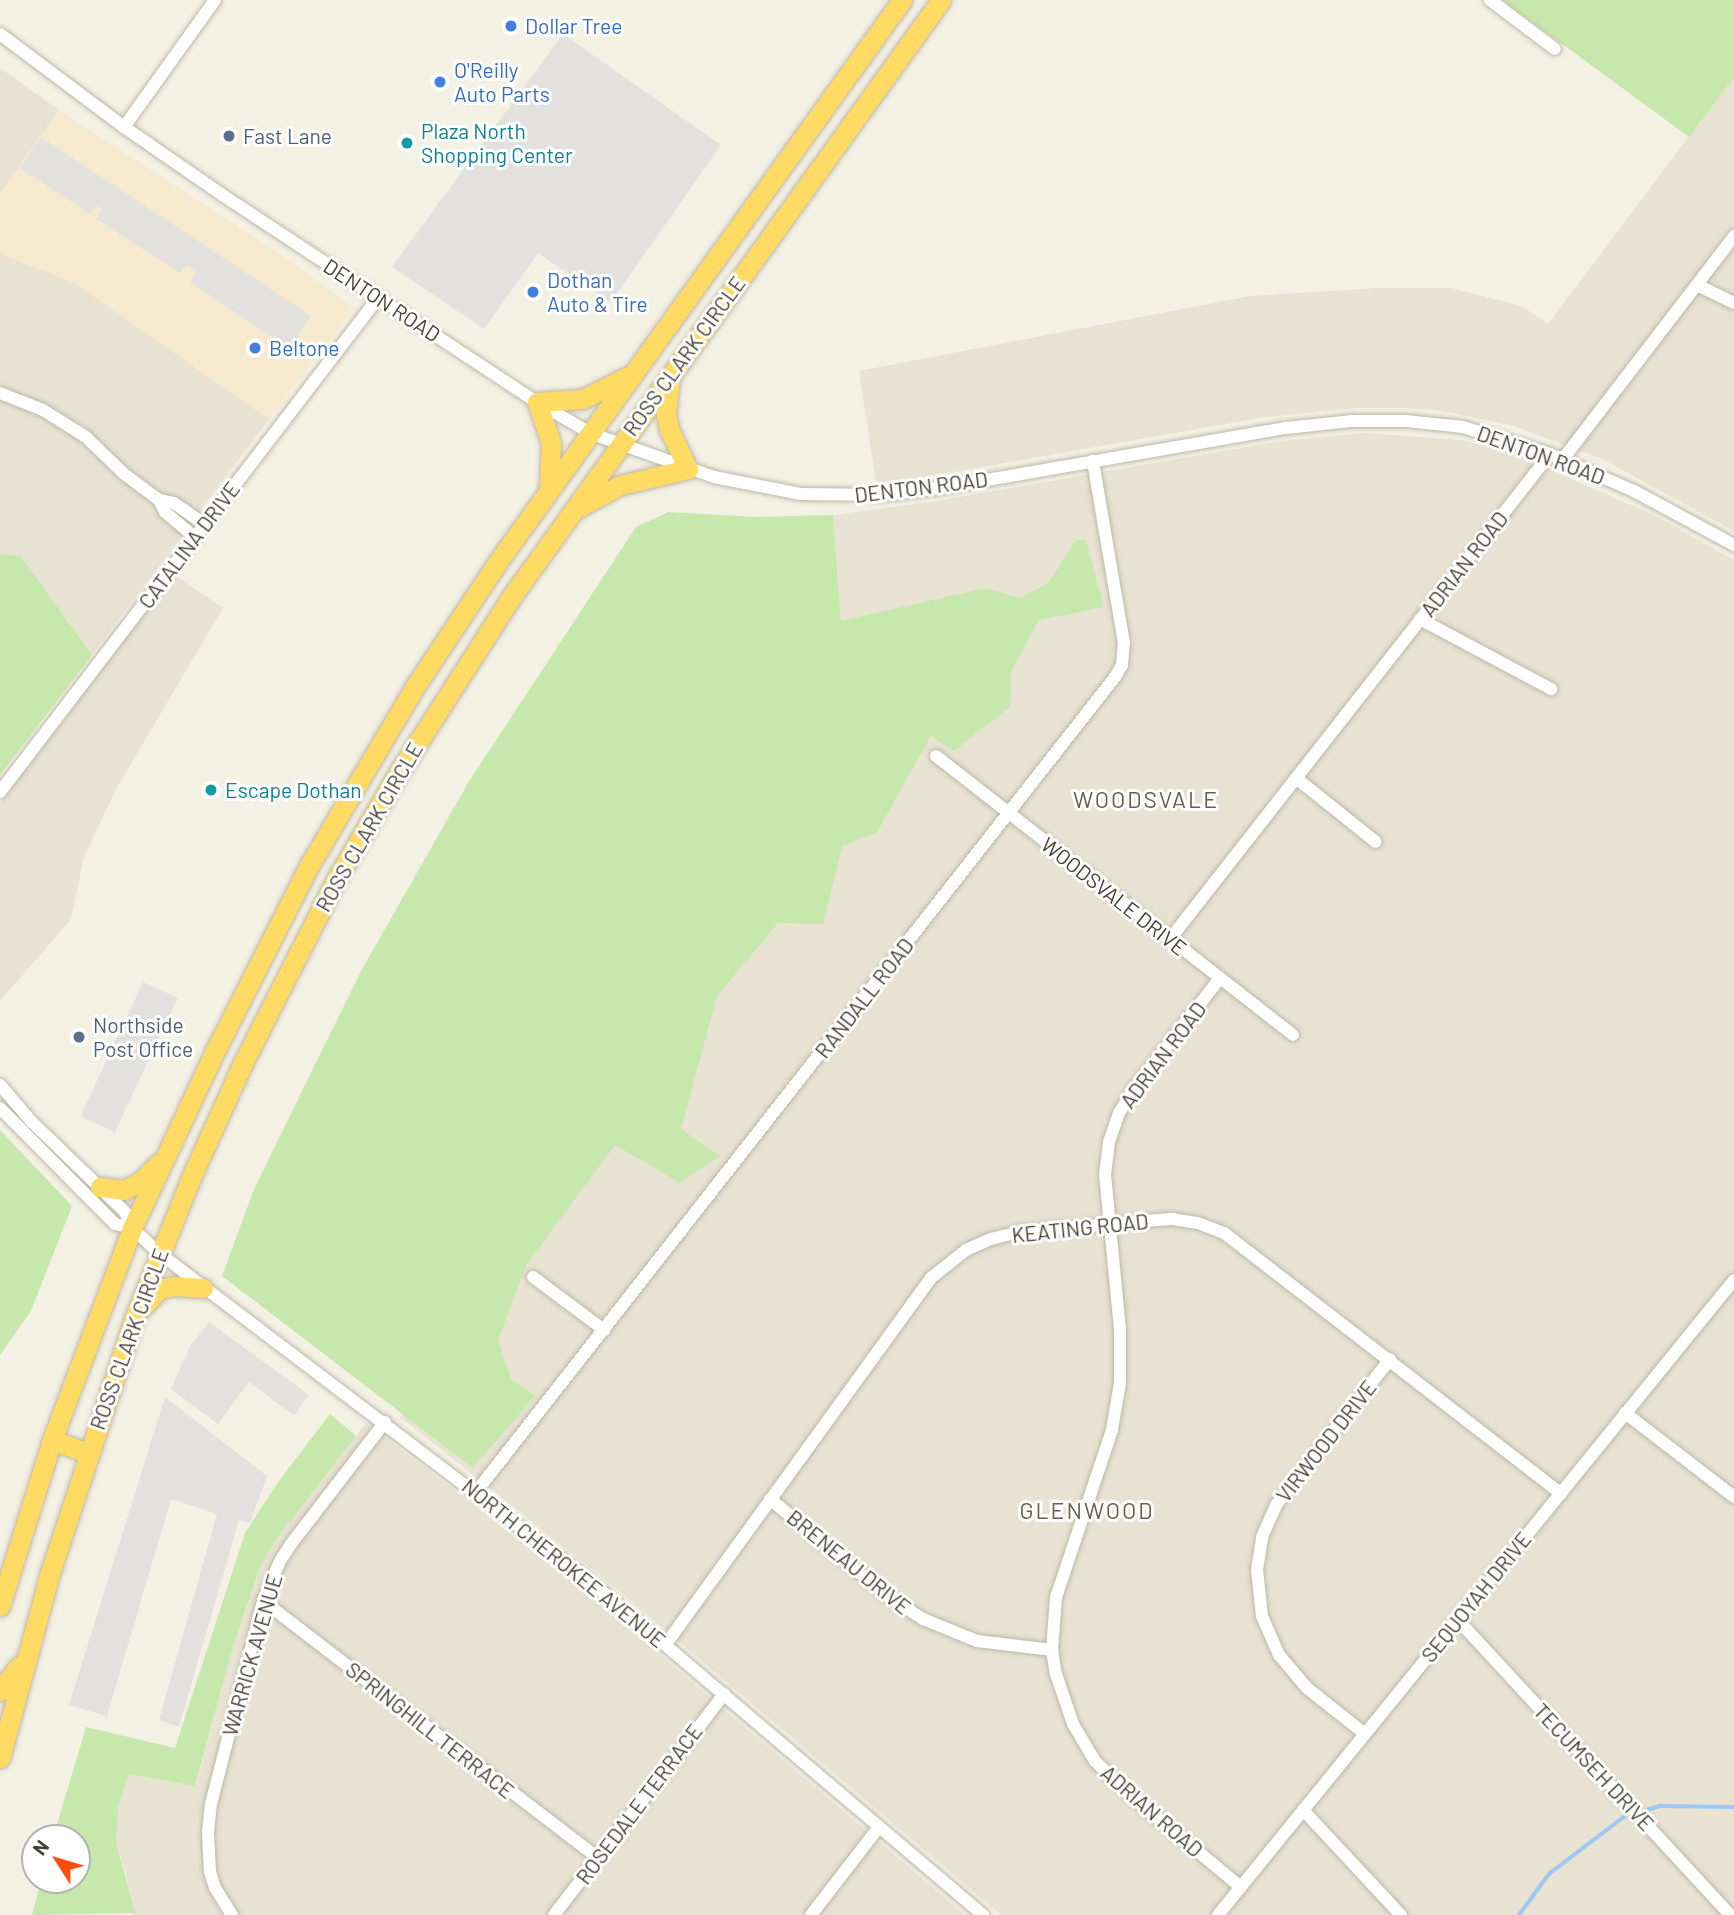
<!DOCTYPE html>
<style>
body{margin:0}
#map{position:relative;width:1734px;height:1915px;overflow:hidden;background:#f3f0e4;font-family:Barlow,sans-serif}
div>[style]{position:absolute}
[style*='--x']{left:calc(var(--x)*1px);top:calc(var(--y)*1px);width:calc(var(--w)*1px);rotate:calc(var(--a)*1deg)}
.residential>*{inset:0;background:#e7e2d2}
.commercial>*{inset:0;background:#f6e9ce}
.green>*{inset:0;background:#c7e8ac}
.parking>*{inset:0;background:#e3e1dd;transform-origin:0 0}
.stream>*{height:3.5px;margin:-1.75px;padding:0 1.75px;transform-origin:1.75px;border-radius:1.75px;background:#9ec7f2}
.roads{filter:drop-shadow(0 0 2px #beb8a7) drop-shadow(0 0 2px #beb8a7)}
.minor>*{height:12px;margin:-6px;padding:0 6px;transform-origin:6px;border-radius:6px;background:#fff}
.highway>*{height:19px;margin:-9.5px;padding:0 9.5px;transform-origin:9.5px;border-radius:9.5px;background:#ffdb63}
.dots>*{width:19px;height:19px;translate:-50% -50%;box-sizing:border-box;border:4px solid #fff;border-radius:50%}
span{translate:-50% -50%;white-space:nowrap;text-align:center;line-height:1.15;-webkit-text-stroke:6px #fff;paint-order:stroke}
.shop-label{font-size:21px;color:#366cbe}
.left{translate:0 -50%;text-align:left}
.culture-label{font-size:21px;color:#0d838f}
.service-label{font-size:21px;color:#4e5e75}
.street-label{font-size:21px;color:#454034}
.neighbourhood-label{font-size:23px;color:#685f4b;letter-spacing:2px}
.north{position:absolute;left:21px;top:1824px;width:70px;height:70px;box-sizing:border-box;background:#fff;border:2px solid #b5b3ae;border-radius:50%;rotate:307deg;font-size:19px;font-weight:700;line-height:28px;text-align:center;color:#454034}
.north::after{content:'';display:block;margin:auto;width:24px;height:32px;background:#ff4c0f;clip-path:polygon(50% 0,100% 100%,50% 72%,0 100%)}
</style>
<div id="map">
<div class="residential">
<i style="clip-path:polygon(0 68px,59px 110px,0 194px)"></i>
<i style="clip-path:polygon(1734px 77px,1734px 531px,1602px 459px,1513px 426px,1444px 411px,1404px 408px,1358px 408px,1265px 417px,914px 479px,876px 483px,859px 371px,1250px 296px,1378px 288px,1451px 288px,1522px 306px,1548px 324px)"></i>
<i style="clip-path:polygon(0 253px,75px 283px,269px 419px,92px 655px,21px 556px,0 554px)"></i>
<i style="clip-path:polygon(1365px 433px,1461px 440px,1514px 454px,1654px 515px,1734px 560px,1734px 1915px,1001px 1915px,610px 1583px,400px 1417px,1007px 609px,841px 621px,833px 515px,930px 502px,1281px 441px)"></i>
<i style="clip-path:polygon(171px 573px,223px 608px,116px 789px,84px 857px,71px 919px,0 1001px,0 804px)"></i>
<i style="clip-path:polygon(366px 1423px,586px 1592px,965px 1915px,133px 1915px,127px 1878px,116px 1842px,119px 1805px,129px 1773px,196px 1785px,233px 1647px,260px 1567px,275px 1541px)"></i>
</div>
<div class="commercial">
<i style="clip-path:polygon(59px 110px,286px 258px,354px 308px,269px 419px,75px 283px,0 254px,0 194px)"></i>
</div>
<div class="green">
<i style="clip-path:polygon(1502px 0,1734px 0,1734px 77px,1689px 137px)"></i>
<i style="clip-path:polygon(668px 512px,756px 517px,833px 515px,841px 621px,985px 588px,1021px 598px,1049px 582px,1076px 540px,1086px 540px,1104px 607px,1039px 620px,1011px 672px,1010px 707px,954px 751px,931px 736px,877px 832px,842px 846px,823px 924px,778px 923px,717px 996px,681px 1129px,720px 1156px,680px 1183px,615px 1145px,527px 1264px,498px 1340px,511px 1379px,535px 1396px,473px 1468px,222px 1276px,254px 1189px,361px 971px,468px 783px,636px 527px)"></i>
<i style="clip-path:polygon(0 554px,21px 556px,92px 655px,0 775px)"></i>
<i style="clip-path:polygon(0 1130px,72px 1206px,31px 1311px,0 1355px)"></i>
<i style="clip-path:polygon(330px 1414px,356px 1436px,275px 1541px,260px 1567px,233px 1647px,195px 1786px,129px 1774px,119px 1805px,116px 1842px,135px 1913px,32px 1915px,41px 1880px,77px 1880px,77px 1838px,53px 1838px,86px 1727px,175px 1748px,245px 1533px,278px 1482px)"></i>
</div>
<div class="parking">
<i style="clip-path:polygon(563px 34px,721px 145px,611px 302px,538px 253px,484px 329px,392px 267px)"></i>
<i style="clip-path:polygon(41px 137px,311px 316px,290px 349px,190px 282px,196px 271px,187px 265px,180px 273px,96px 219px,102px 210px,100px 207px,95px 207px,90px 214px,20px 168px)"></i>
<i style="left:143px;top:982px;width:38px;height:148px;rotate:25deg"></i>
<i style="clip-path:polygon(209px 1322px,309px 1395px,294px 1416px,249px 1382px,218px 1424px,171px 1389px,190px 1346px)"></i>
<i style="clip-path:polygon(165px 1397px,267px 1476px,250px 1523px,239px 1520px,179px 1727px,159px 1720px,217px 1514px,171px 1499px,107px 1716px,69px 1705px)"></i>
</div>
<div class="stream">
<i style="--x:1647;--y:1810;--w:14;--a:-17"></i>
<i style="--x:1660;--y:1806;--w:74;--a:0.8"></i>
<i style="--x:1519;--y:1915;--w:51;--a:-53.8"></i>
<i style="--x:1549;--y:1874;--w:96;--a:-37.3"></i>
</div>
<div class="roads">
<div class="minor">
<i style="--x:1490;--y:0;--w:81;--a:37"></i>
<i style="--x:0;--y:34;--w:155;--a:36.9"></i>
<i style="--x:124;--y:127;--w:121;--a:34.6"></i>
<i style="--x:224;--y:196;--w:375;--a:33.4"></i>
<i style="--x:537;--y:402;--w:61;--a:30.3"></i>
<i style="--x:590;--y:433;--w:132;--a:19.5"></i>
<i style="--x:714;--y:477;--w:89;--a:11.1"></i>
<i style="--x:801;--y:494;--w:81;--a:0.7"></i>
<i style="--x:882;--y:495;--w:59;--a:-6.8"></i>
<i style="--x:941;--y:488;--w:350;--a:-9.9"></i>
<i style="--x:1286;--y:428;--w:65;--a:-6.1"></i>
<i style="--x:1351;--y:421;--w:55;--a:0"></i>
<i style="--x:1406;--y:421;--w:57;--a:6"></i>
<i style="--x:1463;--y:427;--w:91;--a:17.2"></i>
<i style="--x:1550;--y:454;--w:92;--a:23.8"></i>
<i style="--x:1634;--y:491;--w:114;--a:28.4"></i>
<i style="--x:124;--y:127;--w:156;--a:-54.4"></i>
<i style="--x:1697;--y:285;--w:41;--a:25.9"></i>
<i style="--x:0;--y:393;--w:46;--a:21.6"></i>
<i style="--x:43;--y:410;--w:51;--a:32.1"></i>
<i style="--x:86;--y:437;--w:52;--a:44.2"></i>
<i style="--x:123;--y:473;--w:45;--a:36.9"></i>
<i style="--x:159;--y:500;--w:13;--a:63"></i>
<i style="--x:165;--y:512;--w:39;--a:40"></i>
<i style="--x:1563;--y:459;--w:281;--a:-52.5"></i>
<i style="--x:159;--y:500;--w:15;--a:11"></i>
<i style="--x:174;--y:503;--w:37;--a:35"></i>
<i style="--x:1420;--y:619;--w:149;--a:28.1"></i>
<i style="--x:936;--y:756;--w:453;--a:38"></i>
<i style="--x:1296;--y:778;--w:102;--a:38.7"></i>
<i style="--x:0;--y:792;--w:622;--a:-52.58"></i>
<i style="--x:1170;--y:939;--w:616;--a:-51.92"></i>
<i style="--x:1220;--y:978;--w:140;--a:127.8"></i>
<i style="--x:1134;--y:1089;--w:28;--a:122"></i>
<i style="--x:1119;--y:1113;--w:31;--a:109"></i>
<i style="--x:1109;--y:1142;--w:32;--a:97"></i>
<i style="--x:1105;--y:1174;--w:157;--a:84.5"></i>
<i style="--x:1120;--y:1330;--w:53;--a:90"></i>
<i style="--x:1120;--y:1383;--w:48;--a:99.7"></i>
<i style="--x:1112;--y:1430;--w:176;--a:108.5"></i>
<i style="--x:1056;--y:1597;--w:53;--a:94.3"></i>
<i style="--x:1052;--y:1650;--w:24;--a:81"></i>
<i style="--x:1056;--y:1674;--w:53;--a:71.2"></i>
<i style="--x:1073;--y:1724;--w:43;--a:59.3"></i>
<i style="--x:1095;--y:1761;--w:49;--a:44.2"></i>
<i style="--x:1130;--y:1795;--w:144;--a:39.7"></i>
<i style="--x:0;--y:1085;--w:48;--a:49.3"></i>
<i style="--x:31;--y:1121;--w:131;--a:44.1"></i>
<i style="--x:125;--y:1212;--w:17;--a:66"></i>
<i style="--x:132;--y:1228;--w:37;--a:43"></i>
<i style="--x:159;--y:1253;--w:534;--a:37.23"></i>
<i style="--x:584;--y:1576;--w:524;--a:40.35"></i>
<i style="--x:0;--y:1108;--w:163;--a:45.2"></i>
<i style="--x:115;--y:1224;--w:17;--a:13"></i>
<i style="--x:533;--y:1277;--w:89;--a:36.7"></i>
<i style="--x:1625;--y:1413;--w:138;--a:37.6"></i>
<i style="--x:476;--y:1492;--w:1036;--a:-51.9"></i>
<i style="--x:1115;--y:677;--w:14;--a:-60"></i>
<i style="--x:1122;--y:665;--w:22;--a:-85"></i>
<i style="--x:1124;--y:643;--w:185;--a:-99.7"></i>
<i style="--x:770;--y:1499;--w:154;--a:39.5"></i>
<i style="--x:889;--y:1597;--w:40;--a:32.9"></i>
<i style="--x:923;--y:1619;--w:58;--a:22.2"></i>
<i style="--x:977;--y:1641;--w:76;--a:6.8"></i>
<i style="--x:263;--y:1601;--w:422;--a:37.5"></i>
<i style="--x:1458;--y:1620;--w:401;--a:47.3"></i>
<i style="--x:666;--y:1644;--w:452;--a:-54.1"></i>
<i style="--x:931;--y:1278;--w:45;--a:-38.7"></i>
<i style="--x:966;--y:1250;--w:27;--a:-24"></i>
<i style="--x:991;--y:1239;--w:29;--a:-14"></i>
<i style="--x:1019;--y:1232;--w:154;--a:-4.9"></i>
<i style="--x:1172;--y:1219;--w:26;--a:9"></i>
<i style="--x:1198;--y:1223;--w:28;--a:21"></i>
<i style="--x:1224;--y:1233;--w:426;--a:37.7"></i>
<i style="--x:1365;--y:1734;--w:74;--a:-141.6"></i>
<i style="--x:1307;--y:1688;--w:43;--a:-130.3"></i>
<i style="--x:1279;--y:1655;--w:43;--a:-113.6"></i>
<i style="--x:1262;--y:1616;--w:46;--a:-96.2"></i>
<i style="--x:1257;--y:1570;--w:33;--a:-81"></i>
<i style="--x:1262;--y:1537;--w:35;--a:-66"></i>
<i style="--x:1276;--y:1505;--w:185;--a:-52"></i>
<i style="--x:1303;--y:1810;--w:144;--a:47"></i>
<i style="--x:232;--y:1915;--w:32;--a:-122"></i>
<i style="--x:215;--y:1888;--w:17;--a:-107"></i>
<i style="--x:210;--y:1872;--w:40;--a:-92.9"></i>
<i style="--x:208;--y:1832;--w:28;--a:-84"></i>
<i style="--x:211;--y:1804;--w:210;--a:-75.6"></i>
<i style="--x:263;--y:1601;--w:43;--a:-67"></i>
<i style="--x:280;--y:1561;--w:20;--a:-57"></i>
<i style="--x:291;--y:1544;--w:154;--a:-52.4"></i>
<i style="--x:554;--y:1915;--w:279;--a:-52.4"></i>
<i style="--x:811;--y:1915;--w:111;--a:-52.3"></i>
<i style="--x:1218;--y:1915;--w:818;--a:-50.9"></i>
</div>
<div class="highway">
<i style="--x:549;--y:488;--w:45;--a:-87.5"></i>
<i style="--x:551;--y:443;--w:43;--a:-108.9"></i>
<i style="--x:537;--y:402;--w:46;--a:-3.7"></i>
<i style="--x:583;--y:399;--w:48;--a:-27.1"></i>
<i style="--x:578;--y:508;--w:48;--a:-28.7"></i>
<i style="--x:620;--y:485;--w:70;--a:-13.2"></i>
<i style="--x:688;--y:469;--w:44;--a:-115.4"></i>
<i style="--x:669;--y:429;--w:14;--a:-102"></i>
<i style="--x:666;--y:415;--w:39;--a:-84"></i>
<i style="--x:100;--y:1187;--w:24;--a:7"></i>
<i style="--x:124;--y:1190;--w:19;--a:-28"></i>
<i style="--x:141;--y:1181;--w:24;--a:-45"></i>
<i style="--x:143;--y:1307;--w:24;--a:-48"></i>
<i style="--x:159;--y:1289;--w:16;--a:-11"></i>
<i style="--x:175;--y:1286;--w:28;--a:4"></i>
<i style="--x:52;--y:1440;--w:38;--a:20"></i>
<i style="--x:0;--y:1606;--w:174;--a:-72.6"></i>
<i style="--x:52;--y:1440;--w:227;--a:-69.3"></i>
<i style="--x:132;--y:1228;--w:195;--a:-64.9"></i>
<i style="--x:215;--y:1051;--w:210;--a:-63.1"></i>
<i style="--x:310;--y:864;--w:208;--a:-59.4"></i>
<i style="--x:416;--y:685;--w:146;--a:-56.4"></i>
<i style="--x:497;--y:563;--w:694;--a:-54.27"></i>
<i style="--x:0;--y:1691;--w:31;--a:-53"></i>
<i style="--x:0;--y:1758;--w:188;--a:-74.9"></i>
<i style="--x:49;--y:1576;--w:274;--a:-71.7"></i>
<i style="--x:135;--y:1316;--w:157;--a:-67.9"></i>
<i style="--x:194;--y:1171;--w:119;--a:-65.6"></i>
<i style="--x:243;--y:1063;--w:208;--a:-63.1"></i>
<i style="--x:337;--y:878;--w:123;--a:-59.7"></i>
<i style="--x:399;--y:772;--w:209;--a:-57.3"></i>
<i style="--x:512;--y:596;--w:734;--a:-54.25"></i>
</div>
</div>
<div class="dots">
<i style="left:511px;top:26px;background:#3f7fe0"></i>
<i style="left:440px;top:82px;background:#3f7fe0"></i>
<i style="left:229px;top:136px;background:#5c6f8a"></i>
<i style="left:407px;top:143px;background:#0f9aa8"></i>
<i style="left:533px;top:292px;background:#3f7fe0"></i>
<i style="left:255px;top:348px;background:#3f7fe0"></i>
<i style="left:211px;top:790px;background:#0f9aa8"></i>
<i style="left:79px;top:1037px;background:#5c6f8a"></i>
</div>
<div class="shop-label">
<span class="left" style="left:525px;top:26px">Dollar Tree</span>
<span class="left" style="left:454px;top:82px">O'Reilly<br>Auto Parts</span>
<span class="left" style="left:547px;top:292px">Dothan<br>Auto &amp; Tire</span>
<span class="left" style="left:269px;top:348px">Beltone</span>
</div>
<div class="culture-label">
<span class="left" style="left:421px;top:143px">Plaza North<br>Shopping Center</span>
<span class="left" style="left:225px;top:790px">Escape Dothan</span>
</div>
<div class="service-label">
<span class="left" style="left:243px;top:136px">Fast Lane</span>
<span class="left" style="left:93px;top:1037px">Northside<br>Post Office</span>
</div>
<div class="street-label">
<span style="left:382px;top:300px;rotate:33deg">DENTON ROAD</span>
<span style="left:684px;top:356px;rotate:-54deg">ROSS CLARK CIRCLE</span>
<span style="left:1541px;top:455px;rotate:20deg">DENTON ROAD</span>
<span style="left:921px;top:487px;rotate:-7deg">DENTON ROAD</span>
<span style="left:189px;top:545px;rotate:-53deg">CATALINA DRIVE</span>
<span style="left:1464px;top:564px;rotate:-52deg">ADRIAN ROAD</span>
<span style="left:369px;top:827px;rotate:-60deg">ROSS CLARK CIRCLE</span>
<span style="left:1114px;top:896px;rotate:38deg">WOODSVALE DRIVE</span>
<span style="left:864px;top:998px;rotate:-52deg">RANDALL ROAD</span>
<span style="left:1163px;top:1055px;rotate:-53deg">ADRIAN ROAD</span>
<span style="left:1080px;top:1228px;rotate:-6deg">KEATING ROAD</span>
<span style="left:129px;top:1339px;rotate:-70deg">ROSS CLARK CIRCLE</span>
<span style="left:1326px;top:1441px;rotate:-52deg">VIRWOOD DRIVE</span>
<span style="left:849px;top:1562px;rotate:39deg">BRENEAU DRIVE</span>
<span style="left:564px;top:1563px;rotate:39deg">NORTH CHEROKEE AVENUE</span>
<span style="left:1476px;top:1597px;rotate:-51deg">SEQUOYAH DRIVE</span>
<span style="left:252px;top:1655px;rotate:-74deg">WARRICK AVENUE</span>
<span style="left:430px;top:1730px;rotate:38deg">SPRINGHILL TERRACE</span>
<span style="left:1594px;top:1767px;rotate:47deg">TECUMSEH DRIVE</span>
<span style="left:639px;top:1804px;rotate:-53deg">ROSEDALE TERRACE</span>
<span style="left:1152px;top:1811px;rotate:41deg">ADRIAN ROAD</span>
</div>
<div class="neighbourhood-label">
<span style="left:1146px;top:799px">WOODSVALE</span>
<span style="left:1087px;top:1510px">GLENWOOD</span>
</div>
<div class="north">N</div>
</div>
